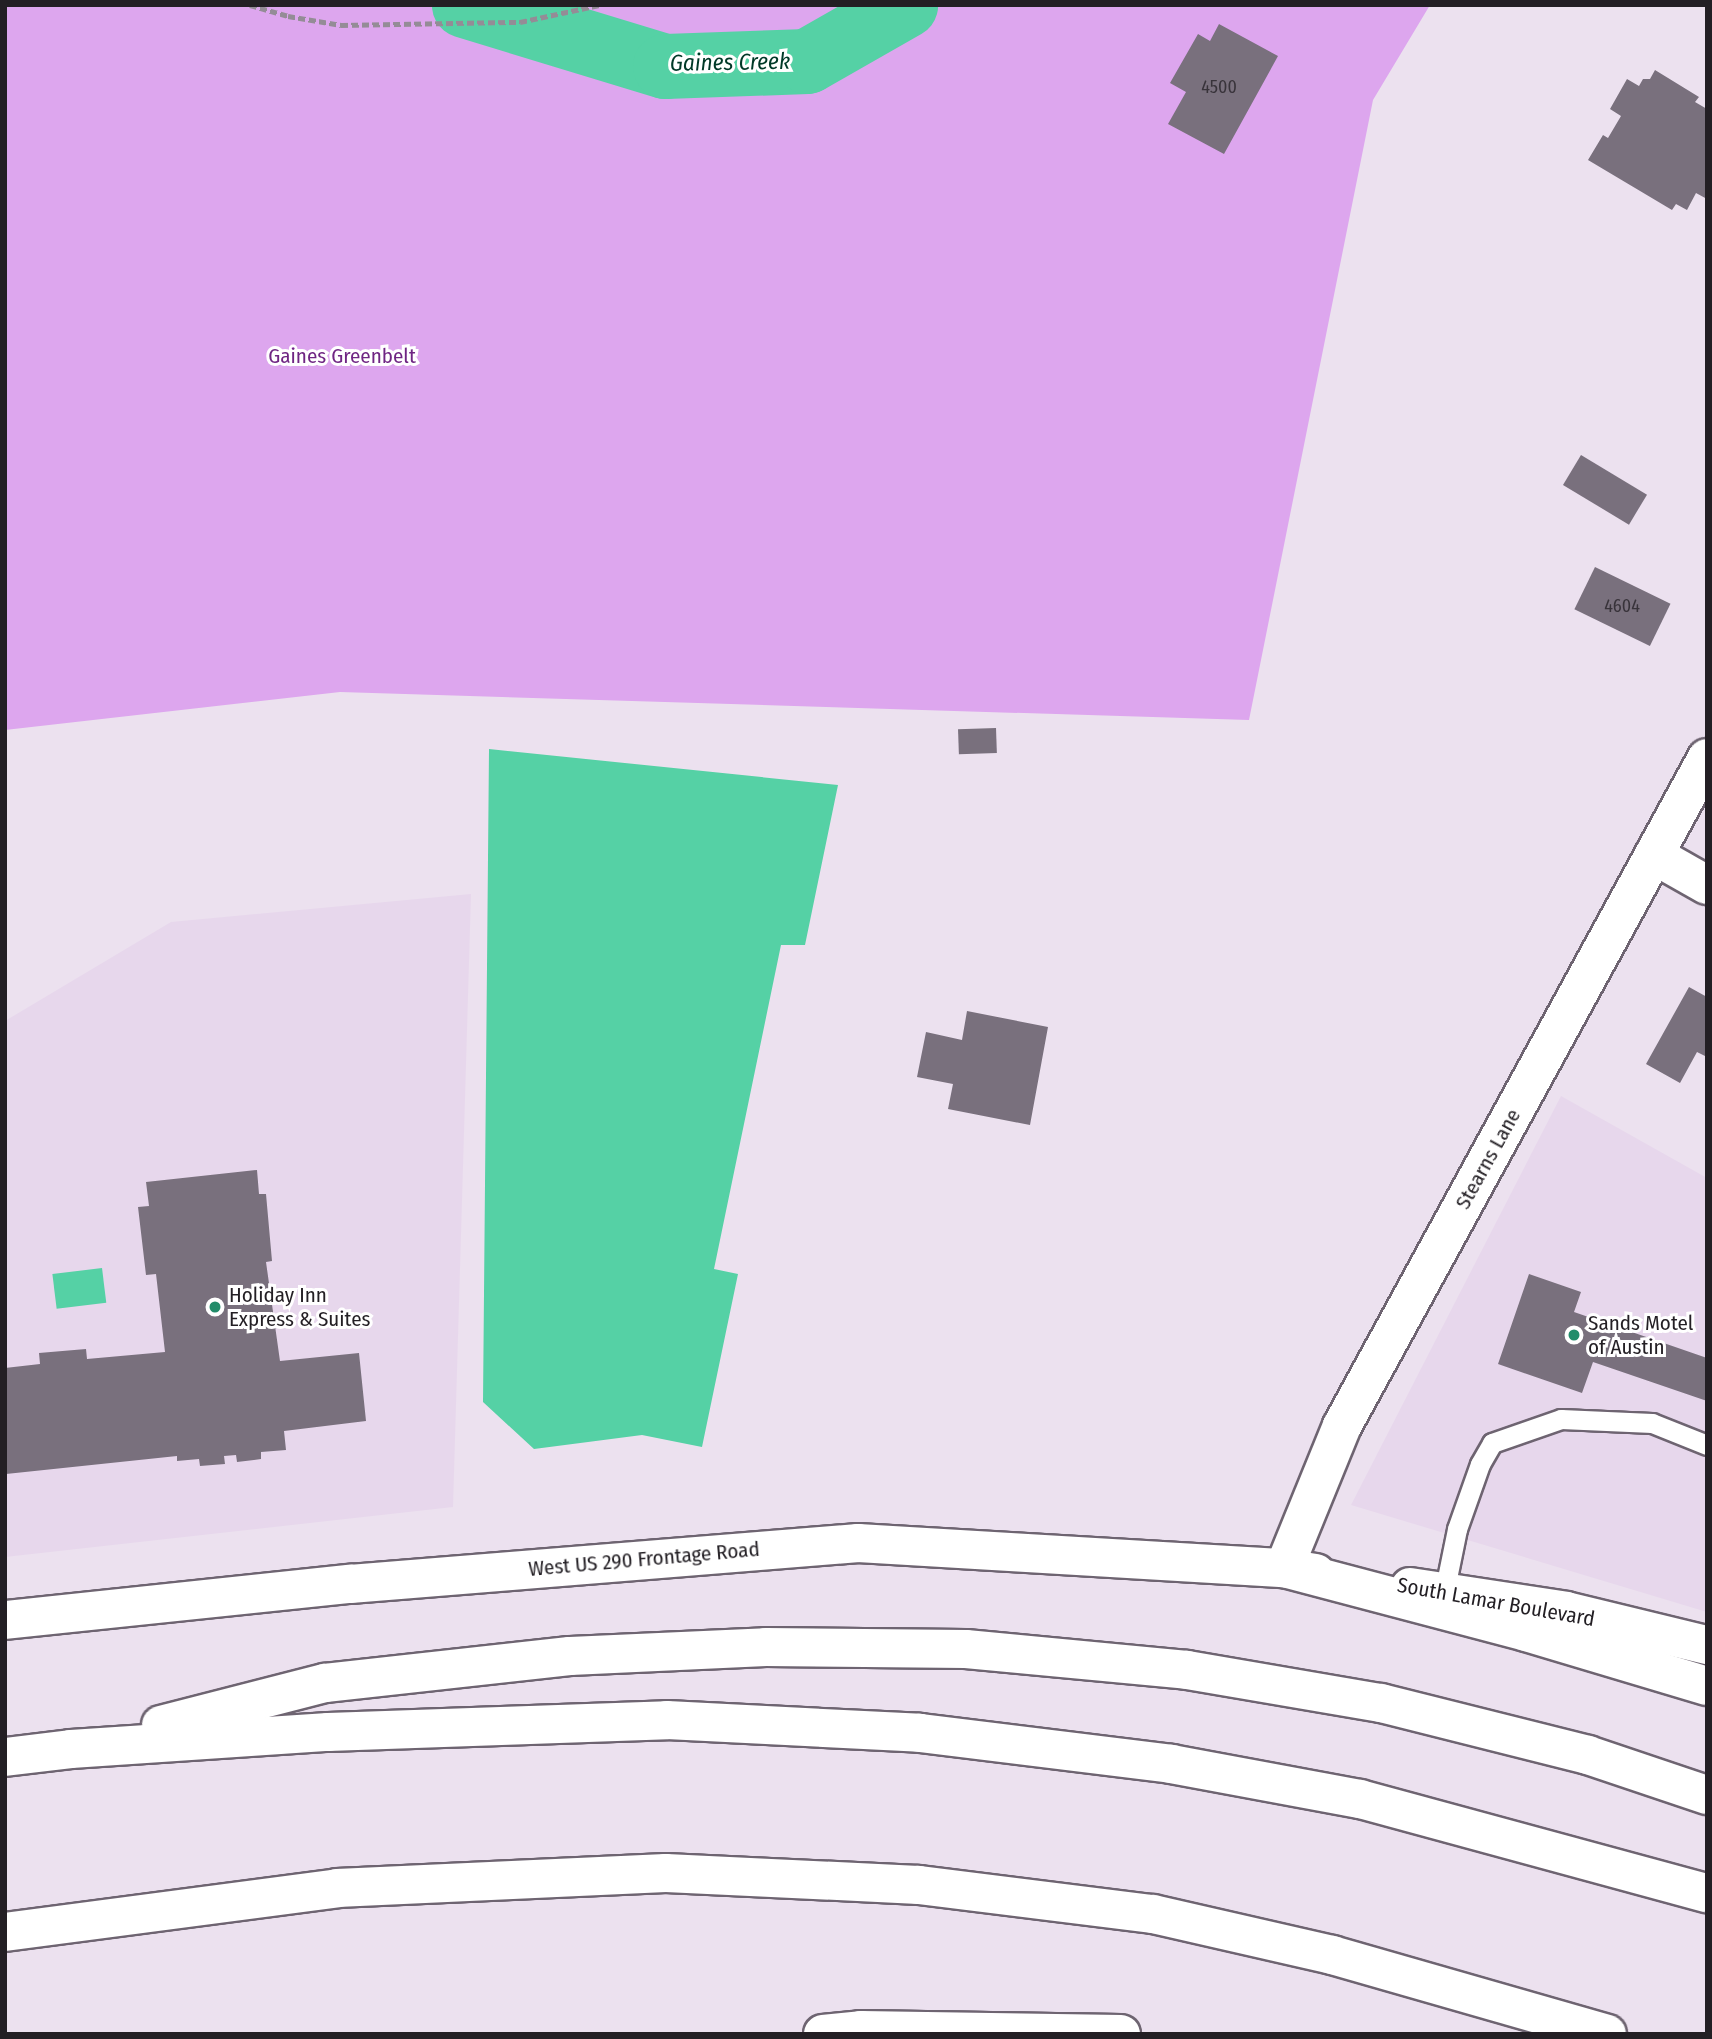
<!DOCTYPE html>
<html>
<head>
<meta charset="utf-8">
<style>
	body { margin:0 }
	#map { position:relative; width:1712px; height:2039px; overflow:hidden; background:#ece1ef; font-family:"Fira Sans Condensed",sans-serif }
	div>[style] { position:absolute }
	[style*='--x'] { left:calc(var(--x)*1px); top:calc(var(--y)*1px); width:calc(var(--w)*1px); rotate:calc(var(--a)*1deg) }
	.built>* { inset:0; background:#e7d7ec }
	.green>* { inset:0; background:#dda6ee }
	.water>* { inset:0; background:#55d1a5; transform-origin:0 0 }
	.river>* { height:65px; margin:-32.5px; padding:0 32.5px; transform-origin:32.5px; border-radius:32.5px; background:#55d1a5 }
	.building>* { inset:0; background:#79707d; transform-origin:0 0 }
	.path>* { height:4.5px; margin-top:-2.25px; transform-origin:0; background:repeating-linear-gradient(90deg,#948c96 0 7px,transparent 0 10.5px) }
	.roads { filter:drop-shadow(2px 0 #6e6471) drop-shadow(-2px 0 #6e6471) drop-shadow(0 2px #6e6471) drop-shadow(0 -2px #6e6471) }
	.lane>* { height:19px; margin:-9.5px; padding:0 9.5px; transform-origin:9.5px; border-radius:9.5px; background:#fff }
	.street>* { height:38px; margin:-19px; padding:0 19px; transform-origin:19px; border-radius:19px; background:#fff }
	.secondary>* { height:38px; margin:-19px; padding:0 19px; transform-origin:19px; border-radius:19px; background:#fff }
	.highway>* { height:38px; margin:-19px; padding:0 19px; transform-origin:19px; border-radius:19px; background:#fff }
	.dots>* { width:19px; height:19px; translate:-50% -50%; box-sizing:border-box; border:4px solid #fff; border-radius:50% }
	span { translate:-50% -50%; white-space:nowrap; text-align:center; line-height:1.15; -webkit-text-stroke:6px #fff; paint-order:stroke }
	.number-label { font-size:18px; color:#38333a }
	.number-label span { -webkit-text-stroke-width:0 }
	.park-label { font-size:21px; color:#6f2583 }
	.street-label { font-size:21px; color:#231f24 }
	.poi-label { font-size:21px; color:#231f24 }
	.left { translate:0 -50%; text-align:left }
	.water-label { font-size:23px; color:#003928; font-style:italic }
	.frame { position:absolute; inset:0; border:7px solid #231f24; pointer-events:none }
</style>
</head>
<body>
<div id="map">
	<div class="built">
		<div style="clip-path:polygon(471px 894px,453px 1507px,5px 1557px,5px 1021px,171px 922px)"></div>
		<div style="clip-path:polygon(1561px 1096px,1707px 1178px,1707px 1612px,1351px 1505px)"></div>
	</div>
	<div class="green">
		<div style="clip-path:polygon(5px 5px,1430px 5px,1373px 100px,1249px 720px,340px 692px,5px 730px)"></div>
	</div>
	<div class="water">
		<div style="clip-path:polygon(489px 749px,838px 785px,805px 945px,781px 945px,714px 1269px,738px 1274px,702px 1447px,642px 1435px,534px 1449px,483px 1402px)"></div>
		<div style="left:102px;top:1268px;width:35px;height:50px;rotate:83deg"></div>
	</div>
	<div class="river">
		<div style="--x:464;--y:5;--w:210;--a:16.9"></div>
		<div style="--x:665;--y:66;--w:142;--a:-2"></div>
		<div style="--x:807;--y:61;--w:113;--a:-29.7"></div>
	</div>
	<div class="building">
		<div style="clip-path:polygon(1219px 24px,1278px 56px,1224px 154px,1168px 124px,1186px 92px,1170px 83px,1198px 34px,1210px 41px)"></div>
		<div style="clip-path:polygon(1655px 70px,1699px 97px,1695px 102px,1707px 109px,1707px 199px,1696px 193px,1687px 210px,1676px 204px,1672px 210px,1588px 160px,1603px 135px,1608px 138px,1621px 116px,1610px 109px,1627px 79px,1639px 86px,1643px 79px,1650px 79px)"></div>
		<div style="left:1581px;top:455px;width:77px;height:35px;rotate:31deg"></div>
		<div style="left:1595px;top:567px;width:84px;height:47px;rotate:26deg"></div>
		<div style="left:996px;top:728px;width:25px;height:38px;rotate:88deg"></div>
		<div style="clip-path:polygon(1689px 987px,1707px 997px,1707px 1057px,1697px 1052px,1680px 1083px,1646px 1064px)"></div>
		<div style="clip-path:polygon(967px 1011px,1048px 1027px,1030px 1125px,948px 1109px,953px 1084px,917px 1077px,926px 1032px,962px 1040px)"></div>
		<div style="clip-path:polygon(257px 1170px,259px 1194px,266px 1194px,272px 1261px,266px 1262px,280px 1361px,359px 1353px,366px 1421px,284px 1431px,286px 1450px,261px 1452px,261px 1459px,237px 1462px,236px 1455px,224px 1456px,225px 1464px,200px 1466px,199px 1459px,177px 1461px,177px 1456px,6px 1474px,5px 1368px,40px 1364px,39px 1353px,86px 1349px,87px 1359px,165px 1352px,156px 1274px,146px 1275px,138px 1207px,149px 1206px,146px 1182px)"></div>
		<div style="clip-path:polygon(1529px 1274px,1581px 1292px,1574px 1312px,1707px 1358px,1707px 1401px,1593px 1362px,1582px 1393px,1498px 1364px)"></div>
	</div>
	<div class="path">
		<div style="--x:250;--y:5;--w:40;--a:16"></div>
		<div style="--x:288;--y:16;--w:54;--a:9.6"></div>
		<div style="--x:341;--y:25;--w:179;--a:-1"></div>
		<div style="--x:520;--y:22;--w:81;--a:-12.1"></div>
	</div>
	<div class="roads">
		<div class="lane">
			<div style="--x:1444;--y:1593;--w:65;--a:-78.5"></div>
			<div style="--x:1457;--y:1529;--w:69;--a:-70.5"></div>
			<div style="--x:1480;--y:1464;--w:24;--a:-60"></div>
			<div style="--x:1492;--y:1443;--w:73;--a:-19.2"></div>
			<div style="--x:1561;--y:1419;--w:91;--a:2.5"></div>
			<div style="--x:1652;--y:1423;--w:59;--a:21.8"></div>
		</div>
		<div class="street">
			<div style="--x:1654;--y:855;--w:61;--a:29.5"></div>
			<div style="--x:1284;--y:1568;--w:153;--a:-67.8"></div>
			<div style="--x:1342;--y:1426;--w:761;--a:-61.35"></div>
		</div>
		<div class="secondary">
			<div style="--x:1410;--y:1587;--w:158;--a:8.7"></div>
			<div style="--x:1566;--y:1611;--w:145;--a:13.6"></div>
			<div style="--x:5;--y:1620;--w:347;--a:-6"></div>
			<div style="--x:350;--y:1584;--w:510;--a:-4.61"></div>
			<div style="--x:858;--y:1543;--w:427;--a:3.4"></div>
			<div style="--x:1284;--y:1568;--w:32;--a:9"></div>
		</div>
		<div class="highway">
			<div style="--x:1284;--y:1568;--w:250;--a:14.8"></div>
			<div style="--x:1526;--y:1632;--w:189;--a:16.6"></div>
			<div style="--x:161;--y:1725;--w:169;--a:-14.4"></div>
			<div style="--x:325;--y:1683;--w:246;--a:-6.3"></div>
			<div style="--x:570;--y:1656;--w:196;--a:-2.6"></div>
			<div style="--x:766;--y:1647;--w:200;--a:0.6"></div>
			<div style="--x:966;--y:1649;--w:222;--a:5.4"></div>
			<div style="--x:1187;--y:1670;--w:197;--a:9.7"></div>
			<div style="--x:1381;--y:1703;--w:213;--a:14.1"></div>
			<div style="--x:1588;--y:1755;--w:126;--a:18.6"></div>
			<div style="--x:5;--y:1757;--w:66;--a:-6.9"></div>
			<div style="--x:71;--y:1749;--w:258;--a:-3.8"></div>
			<div style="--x:328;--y:1732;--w:339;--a:-2"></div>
			<div style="--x:667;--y:1720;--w:253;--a:2.9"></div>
			<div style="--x:920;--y:1733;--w:253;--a:7"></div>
			<div style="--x:1171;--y:1764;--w:192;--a:10.5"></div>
			<div style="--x:1360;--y:1799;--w:360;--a:15.2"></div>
			<div style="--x:5;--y:1932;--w:335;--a:-7.5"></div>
			<div style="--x:337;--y:1888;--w:329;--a:-2.6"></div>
			<div style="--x:666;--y:1873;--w:253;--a:2.7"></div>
			<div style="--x:919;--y:1885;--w:236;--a:7.1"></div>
			<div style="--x:1153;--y:1914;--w:184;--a:12.9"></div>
			<div style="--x:1332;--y:1955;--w:286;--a:16"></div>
			<div style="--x:823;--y:2034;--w:38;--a:-6"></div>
			<div style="--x:861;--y:2030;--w:260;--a:0.9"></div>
		</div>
	</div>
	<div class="dots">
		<div style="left:215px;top:1307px;background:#228c6a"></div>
		<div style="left:1574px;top:1335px;background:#228c6a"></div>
	</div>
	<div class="number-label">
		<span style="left:1219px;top:87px">4500</span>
		<span style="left:1622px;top:606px">4604</span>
	</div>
	<div class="park-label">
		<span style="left:342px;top:356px">Gaines Greenbelt</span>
	</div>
	<div class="street-label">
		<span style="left:1488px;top:1159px;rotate:-61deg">Stearns Lane</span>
		<span style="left:644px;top:1559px;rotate:-5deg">West US 290 Frontage Road</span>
		<span style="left:1496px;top:1602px;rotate:10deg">South Lamar Boulevard</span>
	</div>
	<div class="poi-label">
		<span class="left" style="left:229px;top:1307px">Holiday Inn<br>Express &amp; Suites</span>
		<span class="left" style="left:1588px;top:1335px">Sands Motel<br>of Austin</span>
	</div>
	<div class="water-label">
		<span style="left:730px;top:62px;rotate:-1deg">Gaines Creek</span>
	</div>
	<div class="frame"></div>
</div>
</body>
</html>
